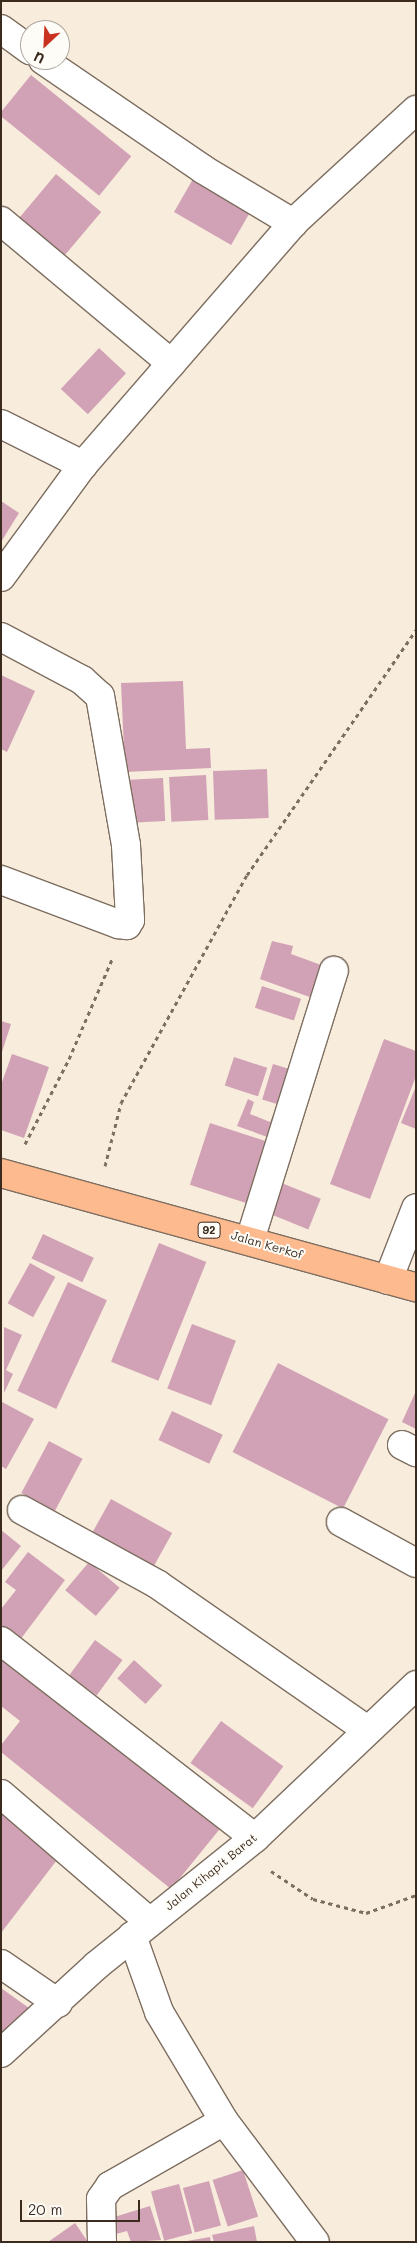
<!DOCTYPE html>
<html>
<head>
<meta charset="utf-8">
<style>
	body { margin:0 }
	#map { position:relative; width:417px; height:2243px; overflow:hidden; background:#f8ecdc; font-family:Mali,sans-serif }
	div>[style] { position:absolute }
	[style*='--x'] { left:calc(var(--x)*1px); top:calc(var(--y)*1px); width:calc(var(--w)*1px); rotate:calc(var(--a)*1deg) }
	.building>* { inset:0; background:#d1a2b5; transform-origin:0 0 }
	.path>* { height:3px; margin-top:-1.5px; transform-origin:0; background:repeating-linear-gradient(90deg,#7d6e60 0 4px,transparent 0 8px) }
	.roads { filter:drop-shadow(1px 0 #7d6e60) drop-shadow(-1px 0 #7d6e60) drop-shadow(0 1px #7d6e60) drop-shadow(0 -1px #7d6e60) }
	.minor>* { height:28px; margin:-14px; padding:0 14px; transform-origin:14px; border-radius:14px; background:#fff }
	.major>* { height:28px; margin:-14px; padding:0 14px; transform-origin:14px; border-radius:14px; background:#fcba8e }
	span { translate:-50% -50%; white-space:nowrap; text-align:center; line-height:1.15; -webkit-text-stroke:4px #fdfcf7; paint-order:stroke }
	.shield-label span { padding:1px 4px; background:#fdfcf7; border:1px solid; border-radius:4px; -webkit-text-stroke-width:0 }
	.shield-label { font-size:11px; color:#3b2a1e; font-weight:700 }
	.street-label { font-size:12px; color:#3b2a1e }
	.frame { position:absolute; inset:0; border:2px solid #3b2a1e; pointer-events:none }
	.north { position:absolute; left:20px; top:20px; width:50px; height:50px; box-sizing:border-box; background:#fdfcf7; border:1px solid #afa8a0; border-radius:50%; rotate:205deg; font-size:14px; font-weight:700; line-height:20px; text-align:center; color:#3b2a1e }
	.north::after { content:''; display:block; margin:auto; width:18px; height:22px; background:#c8321e; clip-path:polygon(50% 0,100% 100%,50% 72%,0 100%) }
	.scale { position:absolute; left:20px; top:2200px; width:120px; height:22px; box-sizing:border-box; border:2px solid #3b2a1e; border-top:0; padding-left:6px; font-size:15px; line-height:18px; white-space:nowrap; color:#3b2a1e; -webkit-text-stroke:4px #fdfcf7; paint-order:stroke }
</style>
</head>
<body>
<div id="map">
	<div class="building">
		<div style="left:31px;top:75px;width:129px;height:51px;rotate:39deg"></div>
		<div style="left:56px;top:174px;width:59px;height:57px;rotate:40deg"></div>
		<div style="left:193px;top:179px;width:66px;height:38px;rotate:30deg"></div>
		<div style="left:99px;top:348px;width:37px;height:56px;rotate:43deg"></div>
		<div style="clip-path:polygon(1px 501px,19px 513px,1px 542px)"></div>
		<div style="clip-path:polygon(1px 675px,35px 691px,7px 752px,1px 749px)"></div>
		<div style="clip-path:polygon(183px 681px,186px 749px,210px 748px,211px 768px,125px 772px,121px 683px)"></div>
		<div style="left:267px;top:769px;width:49px;height:54px;rotate:88deg"></div>
		<div style="left:206px;top:775px;width:45px;height:37px;rotate:87deg"></div>
		<div style="left:163px;top:778px;width:43px;height:34px;rotate:87deg"></div>
		<div style="clip-path:polygon(272px 941px,293px 946px,291px 954px,324px 966px,315px 999px,260px 979px)"></div>
		<div style="left:262px;top:986px;width:41px;height:23px;rotate:18deg"></div>
		<div style="clip-path:polygon(1px 1021px,11px 1024px,2px 1052px,1px 1052px)"></div>
		<div style="clip-path:polygon(384px 1039px,416px 1051px,416px 1076px,370px 1199px,330px 1184px)"></div>
		<div style="clip-path:polygon(12px 1054px,49px 1067px,24px 1138px,1px 1130px,1px 1085px)"></div>
		<div style="left:234px;top:1057px;width:35px;height:30px;rotate:18deg"></div>
		<div style="left:273px;top:1064px;width:24px;height:37px;rotate:17deg"></div>
		<div style="clip-path:polygon(416px 1086px,416px 1129px,401px 1123px)"></div>
		<div style="clip-path:polygon(248px 1099px,254px 1102px,250px 1114px,270px 1122px,276px 1108px,284px 1111px,273px 1139px,237px 1126px)"></div>
		<div style="left:210px;top:1123px;width:63px;height:65px;rotate:18deg"></div>
		<div style="left:279px;top:1182px;width:45px;height:33px;rotate:22deg"></div>
		<div style="left:43px;top:1234px;width:56px;height:27px;rotate:25deg"></div>
		<div style="left:159px;top:1243px;width:51px;height:128px;rotate:22deg"></div>
		<div style="left:30px;top:1263px;width:29px;height:46px;rotate:29deg"></div>
		<div style="left:68px;top:1282px;width:43px;height:120px;rotate:25deg"></div>
		<div style="left:192px;top:1324px;width:47px;height:69px;rotate:21deg"></div>
		<div style="clip-path:polygon(4px 1327px,22px 1335px,6px 1370px,13px 1374px,4px 1393px)"></div>
		<div style="left:278px;top:1363px;width:124px;height:100px;rotate:27deg"></div>
		<div style="clip-path:polygon(416px 1391px,416px 1429px,402px 1422px)"></div>
		<div style="clip-path:polygon(2px 1402px,34px 1419px,6px 1469px,1px 1466px)"></div>
		<div style="left:172px;top:1411px;width:56px;height:32px;rotate:25deg"></div>
		<div style="left:49px;top:1441px;width:38px;height:59px;rotate:28deg"></div>
		<div style="left:111px;top:1499px;width:70px;height:47px;rotate:29deg"></div>
		<div style="clip-path:polygon(1px 1530px,21px 1546px,1px 1571px)"></div>
		<div style="clip-path:polygon(28px 1552px,65px 1580px,17px 1644px,1px 1633px,1px 1609px,16px 1590px,5px 1582px)"></div>
		<div style="left:89px;top:1562px;width:40px;height:37px;rotate:40deg"></div>
		<div style="left:95px;top:1640px;width:34px;height:44px;rotate:36deg"></div>
		<div style="clip-path:polygon(1px 1645px,223px 1825px,171px 1889px,1px 1752px,1px 1745px,20px 1721px,1px 1706px)"></div>
		<div style="left:134px;top:1660px;width:38px;height:25px;rotate:42deg"></div>
		<div style="left:221px;top:1721px;width:77px;height:52px;rotate:36deg"></div>
		<div style="clip-path:polygon(1px 1810px,60px 1856px,1px 1933px)"></div>
		<div style="clip-path:polygon(1px 1988px,29px 2008px,3px 2034px,1px 2032px)"></div>
		<div style="left:243px;top:2170px;width:49px;height:32px;rotate:72deg"></div>
		<div style="left:209px;top:2181px;width:46px;height:27px;rotate:75deg"></div>
		<div style="left:179px;top:2184px;width:51px;height:29px;rotate:75deg"></div>
		<div style="clip-path:polygon(150px 2206px,161px 2240px,131px 2242px,127px 2231px,116px 2234px,111px 2218px)"></div>
		<div style="clip-path:polygon(75px 2223px,88px 2242px,48px 2242px)"></div>
		<div style="clip-path:polygon(254px 2226px,257px 2242px,214px 2242px,212px 2235px)"></div>
		<div style="clip-path:polygon(210px 2237px,211px 2242px,187px 2242px,187px 2241px)"></div>
	</div>
	<div class="path">
		<div style="--x:25;--y:1144;--w:96;--a:-62.6"></div>
		<div style="--x:69;--y:1059;--w:111;--a:-66.7"></div>
		<div style="--x:105;--y:1166;--w:65;--a:-75.7"></div>
		<div style="--x:121;--y:1103;--w:260;--a:-61.1"></div>
		<div style="--x:247;--y:875;--w:298;--a:-55.4"></div>
		<div style="--x:271;--y:1871;--w:50;--a:33.7"></div>
		<div style="--x:313;--y:1899;--w:55;--a:14.8"></div>
		<div style="--x:366;--y:1913;--w:53;--a:-19.8"></div>
	</div>
	<div class="roads">
		<div class="minor">
			<div style="--x:1;--y:29;--w:36;--a:36"></div>
			<div style="--x:43;--y:60;--w:195;--a:34.3"></div>
			<div style="--x:204;--y:170;--w:104;--a:30.8"></div>
			<div style="--x:1;--y:221;--w:222;--a:39.9"></div>
			<div style="--x:1;--y:424;--w:92;--a:26.6"></div>
			<div style="--x:1;--y:577;--w:139;--a:-53.8"></div>
			<div style="--x:83;--y:465;--w:320;--a:-49"></div>
			<div style="--x:293;--y:223;--w:167;--a:-42.6"></div>
			<div style="--x:1;--y:637;--w:92;--a:28"></div>
			<div style="--x:82;--y:680;--w:24;--a:42"></div>
			<div style="--x:100;--y:696;--w:151;--a:80.1"></div>
			<div style="--x:126;--y:845;--w:75;--a:86.9"></div>
			<div style="--x:130;--y:920;--w:6;--a:121"></div>
			<div style="--x:127;--y:925;--w:9;--a:-174"></div>
			<div style="--x:118;--y:924;--w:125;--a:-159.4"></div>
			<div style="--x:250;--y:1240;--w:282;--a:-72.7"></div>
			<div style="--x:388;--y:1280;--w:77;--a:-68.7"></div>
			<div style="--x:402;--y:1445;--w:16;--a:27"></div>
			<div style="--x:22;--y:1510;--w:154;--a:28.7"></div>
			<div style="--x:157;--y:1584;--w:256;--a:34.8"></div>
			<div style="--x:341;--y:1522;--w:85;--a:28.7"></div>
			<div style="--x:1;--y:1641;--w:321;--a:37.8"></div>
			<div style="--x:1;--y:1794;--w:196;--a:40.7"></div>
			<div style="--x:132;--y:1936;--w:81;--a:70.4"></div>
			<div style="--x:159;--y:2012;--w:127;--a:59.2"></div>
			<div style="--x:224;--y:2121;--w:151;--a:53.1"></div>
			<div style="--x:1;--y:1964;--w:69;--a:34.4"></div>
			<div style="--x:1;--y:2053;--w:130;--a:-42.5"></div>
			<div style="--x:97;--y:1965;--w:203;--a:-38.8"></div>
			<div style="--x:255;--y:1838;--w:222;--a:-43.5"></div>
			<div style="--x:102;--y:2242;--w:43;--a:-91.3"></div>
			<div style="--x:101;--y:2199;--w:16;--a:-55"></div>
			<div style="--x:110;--y:2186;--w:131;--a:-29.7"></div>
		</div>
		<div class="major">
			<div style="--x:1;--y:1173;--w:430;--a:15.4"></div>
		</div>
	</div>
	<div class="shield-label">
		<span style="left:209px;top:1230px">92</span>
	</div>
	<div class="street-label">
		<span style="left:267px;top:1245px;rotate:16deg">Jalan Kerkof</span>
		<span style="left:211px;top:1872px;rotate:-39deg">Jalan Kihapit Barat</span>
	</div>
	<div class="frame"></div>
	<div class="north">U</div>
	<div class="scale">20 m</div>
</div>
</body>
</html>
